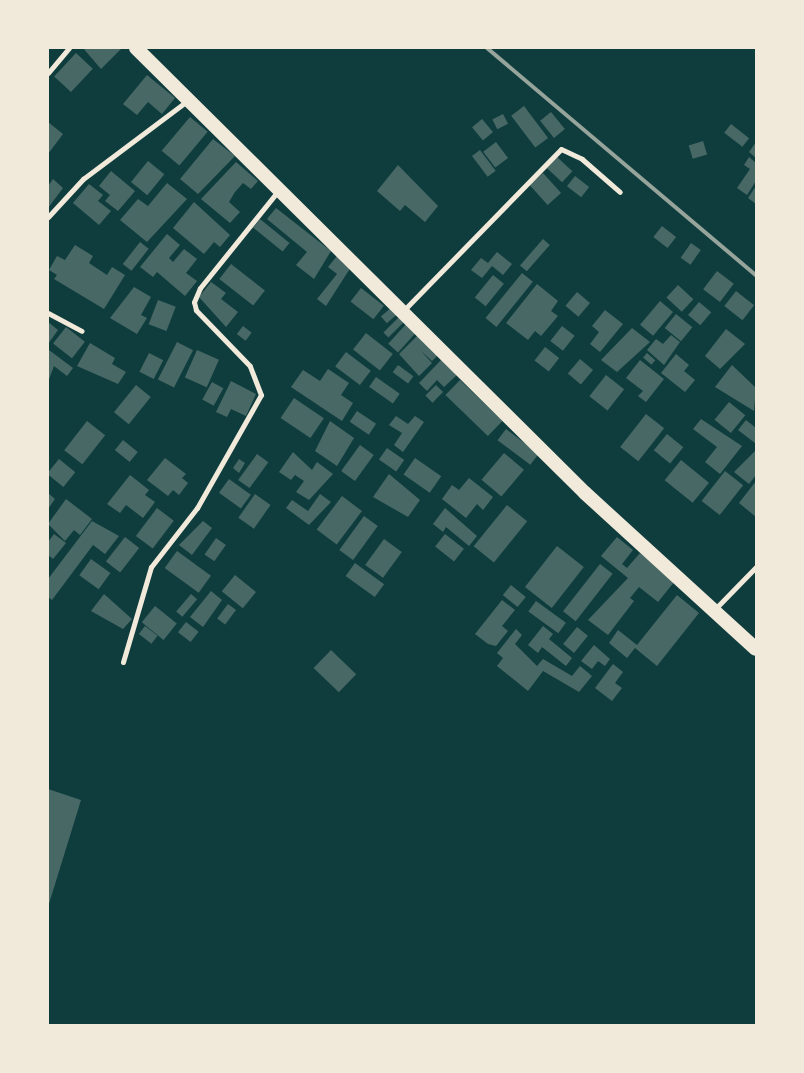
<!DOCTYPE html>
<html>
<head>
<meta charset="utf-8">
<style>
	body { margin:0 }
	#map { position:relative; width:804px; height:1073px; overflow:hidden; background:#0f3d3e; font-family:Manrope,sans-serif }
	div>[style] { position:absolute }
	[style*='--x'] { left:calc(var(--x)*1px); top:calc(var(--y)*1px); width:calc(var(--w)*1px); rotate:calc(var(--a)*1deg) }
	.building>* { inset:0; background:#486865; transform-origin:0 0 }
	.minor>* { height:5px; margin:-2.5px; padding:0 2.5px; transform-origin:2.5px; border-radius:2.5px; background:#f1e9da }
	.trunk>* { height:14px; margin:-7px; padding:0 7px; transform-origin:7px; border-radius:7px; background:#f1e9da }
	.rail>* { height:4px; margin:-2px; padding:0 2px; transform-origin:2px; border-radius:2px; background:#97a49c }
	span { translate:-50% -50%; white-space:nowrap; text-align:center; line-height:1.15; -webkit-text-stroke:4px #f1e9da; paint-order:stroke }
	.frame { position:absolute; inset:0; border:49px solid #f1e9da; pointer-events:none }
</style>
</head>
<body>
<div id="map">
	<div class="building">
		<div style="clip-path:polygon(83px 48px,122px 48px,101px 69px)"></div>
		<div style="left:76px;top:53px;width:23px;height:32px;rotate:43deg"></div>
		<div style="clip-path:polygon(147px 75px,175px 98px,162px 114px,148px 102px,137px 115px,123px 104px)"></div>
		<div style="left:524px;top:106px;width:40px;height:16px;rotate:53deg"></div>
		<div style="left:551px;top:112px;width:22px;height:14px;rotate:51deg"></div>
		<div style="left:503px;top:114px;width:11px;height:12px;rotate:63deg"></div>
		<div style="left:190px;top:117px;width:23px;height:44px;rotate:40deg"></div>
		<div style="left:482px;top:119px;width:17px;height:13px;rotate:50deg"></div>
		<div style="clip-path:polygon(48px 122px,63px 134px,48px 154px)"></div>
		<div style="left:731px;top:124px;width:23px;height:11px;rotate:38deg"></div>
		<div style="clip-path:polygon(213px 139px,235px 156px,198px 194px,180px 179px)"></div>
		<div style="left:703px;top:141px;width:14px;height:15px;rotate:73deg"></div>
		<div style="left:496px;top:142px;width:20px;height:16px;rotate:53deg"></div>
		<div style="clip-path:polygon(756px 142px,756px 158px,749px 152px)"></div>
		<div style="left:480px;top:150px;width:26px;height:10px;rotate:53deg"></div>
		<div style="left:557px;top:157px;width:21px;height:15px;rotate:43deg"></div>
		<div style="clip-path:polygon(749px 157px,756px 163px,756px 181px,747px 195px,737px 188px,750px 169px,744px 165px)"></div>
		<div style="left:148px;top:161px;width:21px;height:27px;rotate:39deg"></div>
		<div style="clip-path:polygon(236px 162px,258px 181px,251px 189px,243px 183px,235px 192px,229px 202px,240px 212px,230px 223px,201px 199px)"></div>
		<div style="clip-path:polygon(398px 165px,438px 206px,425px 222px,405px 205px,400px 211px,377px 191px)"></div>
		<div style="clip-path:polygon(111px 171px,135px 191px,118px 211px,105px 201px,110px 195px,99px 186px)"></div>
		<div style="left:543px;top:173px;width:27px;height:18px;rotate:48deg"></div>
		<div style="left:575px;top:176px;width:18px;height:13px;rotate:38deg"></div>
		<div style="clip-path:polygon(53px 179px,63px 188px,48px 208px,48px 186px)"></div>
		<div style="clip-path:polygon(167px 183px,187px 199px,147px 242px,120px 220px,138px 199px,148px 206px)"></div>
		<div style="clip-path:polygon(89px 184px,103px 195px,98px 201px,111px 211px,99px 225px,73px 203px)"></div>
		<div style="clip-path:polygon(756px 186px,756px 204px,748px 198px)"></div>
		<div style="clip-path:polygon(194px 202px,230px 235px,220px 247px,214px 242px,204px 254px,173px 228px)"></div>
		<div style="clip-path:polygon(276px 208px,331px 251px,314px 279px,296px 265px,307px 252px,267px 219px)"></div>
		<div style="left:260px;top:219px;width:38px;height:11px;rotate:39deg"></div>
		<div style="left:662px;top:226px;width:18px;height:14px;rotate:38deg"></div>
		<div style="clip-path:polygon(167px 234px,180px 245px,169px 258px,173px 262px,184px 249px,197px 259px,186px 273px,197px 281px,185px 296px,157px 272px,153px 277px,140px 267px)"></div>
		<div style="left:543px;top:239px;width:9px;height:35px;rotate:41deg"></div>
		<div style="left:140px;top:242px;width:11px;height:28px;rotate:38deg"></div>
		<div style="left:691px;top:243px;width:12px;height:18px;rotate:35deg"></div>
		<div style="clip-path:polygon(75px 245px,93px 256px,89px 263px,107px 275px,112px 267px,125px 275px,104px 309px,54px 279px,57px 275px,49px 270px,57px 256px,65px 260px)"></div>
		<div style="clip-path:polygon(497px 252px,512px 264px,503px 275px,492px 266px,482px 278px,471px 270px,481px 258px,488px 263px)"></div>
		<div style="clip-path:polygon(337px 256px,351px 267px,326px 306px,317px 299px,337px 274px,328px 267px)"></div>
		<div style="left:231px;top:264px;width:43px;height:19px;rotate:38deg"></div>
		<div style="left:717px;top:271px;width:21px;height:23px;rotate:37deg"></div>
		<div style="left:522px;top:273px;width:14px;height:58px;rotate:39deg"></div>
		<div style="left:493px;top:275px;width:14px;height:29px;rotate:39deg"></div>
		<div style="clip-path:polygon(211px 282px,226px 293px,221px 299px,238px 312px,226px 327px,199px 297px)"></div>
		<div style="clip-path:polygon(537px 284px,558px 301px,551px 311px,558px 316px,541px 336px,535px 331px,528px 340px,506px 323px)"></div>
		<div style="left:678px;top:285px;width:21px;height:17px;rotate:43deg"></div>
		<div style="clip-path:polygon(134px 287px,151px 297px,141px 315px,147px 318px,137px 334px,110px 318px)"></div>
		<div style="left:361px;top:288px;width:29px;height:17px;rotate:38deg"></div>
		<div style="left:736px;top:291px;width:23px;height:19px;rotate:38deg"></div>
		<div style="left:577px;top:292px;width:17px;height:18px;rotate:40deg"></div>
		<div style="left:158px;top:300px;width:19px;height:26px;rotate:21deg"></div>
		<div style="left:660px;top:301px;width:17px;height:31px;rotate:40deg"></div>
		<div style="left:699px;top:302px;width:16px;height:17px;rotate:40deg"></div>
		<div style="left:393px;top:306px;width:9px;height:16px;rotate:49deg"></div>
		<div style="clip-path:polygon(605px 310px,623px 324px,600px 352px,590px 344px,599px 332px,592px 326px)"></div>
		<div style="left:676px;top:314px;width:21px;height:18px;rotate:39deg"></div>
		<div style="left:399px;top:317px;width:7px;height:22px;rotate:45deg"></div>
		<div style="clip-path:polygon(48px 322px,58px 330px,48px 344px)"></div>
		<div style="left:407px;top:323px;width:13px;height:28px;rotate:42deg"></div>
		<div style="left:243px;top:326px;width:11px;height:10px;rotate:38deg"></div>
		<div style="left:562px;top:326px;width:16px;height:19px;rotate:38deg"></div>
		<div style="left:66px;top:327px;width:24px;height:21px;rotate:38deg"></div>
		<div style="clip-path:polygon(632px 328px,650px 342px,617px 372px,601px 360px)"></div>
		<div style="clip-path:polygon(726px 329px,745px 344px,720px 369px,705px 356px)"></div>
		<div style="left:366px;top:333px;width:34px;height:21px;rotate:38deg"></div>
		<div style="clip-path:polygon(420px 333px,440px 353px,432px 361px,420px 350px,432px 363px,419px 376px,399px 354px)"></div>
		<div style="clip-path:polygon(671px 335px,680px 342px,664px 365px,647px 350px,656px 339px,663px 344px)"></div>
		<div style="left:177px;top:342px;width:18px;height:42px;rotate:27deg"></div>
		<div style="clip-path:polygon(90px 343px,115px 358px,112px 364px,126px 372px,118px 384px,77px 366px)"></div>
		<div style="left:545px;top:347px;width:18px;height:17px;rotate:38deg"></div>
		<div style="clip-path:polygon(49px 350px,73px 368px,67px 376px,54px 366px,48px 382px)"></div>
		<div style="left:197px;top:350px;width:24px;height:30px;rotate:24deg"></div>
		<div style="left:346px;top:352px;width:31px;height:18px;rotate:37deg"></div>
		<div style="left:149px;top:353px;width:16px;height:21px;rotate:27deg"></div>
		<div style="left:647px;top:353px;width:11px;height:6px;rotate:41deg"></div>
		<div style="clip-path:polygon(676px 354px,689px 365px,684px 371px,695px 380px,685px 392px,661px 373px)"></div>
		<div style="clip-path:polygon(442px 359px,458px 374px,444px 387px,437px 380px,427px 391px,419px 383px)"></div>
		<div style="left:580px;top:359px;width:17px;height:19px;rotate:40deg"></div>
		<div style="clip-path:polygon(640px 360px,664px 379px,646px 402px,638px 396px,643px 391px,626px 378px)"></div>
		<div style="left:398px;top:365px;width:19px;height:9px;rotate:36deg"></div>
		<div style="clip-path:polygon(732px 365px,756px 388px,754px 411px,715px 387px)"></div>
		<div style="clip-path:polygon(328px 369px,349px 383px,341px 395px,353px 403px,342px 421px,291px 387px,303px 370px,320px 381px)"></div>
		<div style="left:606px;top:375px;width:23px;height:27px;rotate:38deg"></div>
		<div style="left:376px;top:377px;width:29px;height:12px;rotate:35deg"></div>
		<div style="left:460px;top:380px;width:59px;height:21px;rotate:44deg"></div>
		<div style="clip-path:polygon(231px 381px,256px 394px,246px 416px,231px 409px,227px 417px,216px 412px)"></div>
		<div style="left:212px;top:382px;width:13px;height:20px;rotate:29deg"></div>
		<div style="left:136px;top:385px;width:19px;height:35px;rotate:39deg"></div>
		<div style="left:436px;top:385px;width:10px;height:15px;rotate:45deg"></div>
		<div style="left:294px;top:398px;width:36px;height:24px;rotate:34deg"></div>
		<div style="left:729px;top:402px;width:21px;height:23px;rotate:39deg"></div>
		<div style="left:357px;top:411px;width:23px;height:13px;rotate:34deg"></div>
		<div style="left:646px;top:414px;width:23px;height:42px;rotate:38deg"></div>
		<div style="clip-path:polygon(396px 416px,408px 424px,415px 416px,424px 422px,403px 452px,394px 445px,402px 433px,389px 425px)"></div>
		<div style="clip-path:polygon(701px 419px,742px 446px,720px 474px,705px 462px,717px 447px,693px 429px)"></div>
		<div style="clip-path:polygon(746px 420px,756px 428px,755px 443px,738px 430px)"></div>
		<div style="left:87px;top:421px;width:23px;height:37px;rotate:38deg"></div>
		<div style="clip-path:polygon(330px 421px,354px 438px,337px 466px,315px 451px)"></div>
		<div style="left:506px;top:429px;width:41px;height:14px;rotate:37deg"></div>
		<div style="left:667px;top:434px;width:21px;height:21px;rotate:39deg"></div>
		<div style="left:123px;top:440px;width:19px;height:13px;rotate:39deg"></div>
		<div style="left:360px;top:445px;width:17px;height:32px;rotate:36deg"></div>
		<div style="left:387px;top:448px;width:21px;height:14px;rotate:35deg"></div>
		<div style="clip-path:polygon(756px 450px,756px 475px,749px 484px,734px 472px)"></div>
		<div style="clip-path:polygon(293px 452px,312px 470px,317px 462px,333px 474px,309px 500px,296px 492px,304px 481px,295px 475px,291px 480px,279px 472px)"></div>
		<div style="left:504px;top:453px;width:26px;height:35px;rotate:40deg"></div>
		<div style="left:257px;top:454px;width:14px;height:32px;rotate:36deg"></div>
		<div style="clip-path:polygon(165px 458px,186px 474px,182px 478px,188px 483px,179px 495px,173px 490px,168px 496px,147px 480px)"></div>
		<div style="left:415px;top:458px;width:32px;height:20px;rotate:35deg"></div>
		<div style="left:59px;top:459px;width:21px;height:19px;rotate:39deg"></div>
		<div style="clip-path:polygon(239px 459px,245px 463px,239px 473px,233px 468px)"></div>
		<div style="left:681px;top:460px;width:36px;height:26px;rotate:39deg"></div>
		<div style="left:725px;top:471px;width:23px;height:38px;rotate:38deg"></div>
		<div style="clip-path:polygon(389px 474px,420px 500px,408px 517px,373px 497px)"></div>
		<div style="clip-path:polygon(130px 475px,149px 490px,145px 495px,155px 502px,143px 518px,126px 505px,120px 513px,107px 504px)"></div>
		<div style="clip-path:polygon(469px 478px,493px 497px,483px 510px,477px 504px,466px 518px,442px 499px,452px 485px,459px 490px)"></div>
		<div style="left:229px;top:479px;width:27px;height:17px;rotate:36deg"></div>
		<div style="clip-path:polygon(756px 481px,756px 517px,739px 503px)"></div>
		<div style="clip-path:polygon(48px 493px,55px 499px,48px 509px)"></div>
		<div style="left:255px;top:494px;width:19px;height:29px;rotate:35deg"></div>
		<div style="clip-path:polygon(320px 494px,331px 502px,309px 525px,286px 508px,292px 500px,308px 511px)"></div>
		<div style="left:342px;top:496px;width:25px;height:42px;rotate:37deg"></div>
		<div style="clip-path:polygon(66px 499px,92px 519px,80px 535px,74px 530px,65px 541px,48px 524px)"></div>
		<div style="left:507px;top:505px;width:26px;height:53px;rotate:39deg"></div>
		<div style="left:157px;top:508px;width:21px;height:35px;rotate:37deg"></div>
		<div style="clip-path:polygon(445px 508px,477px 536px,469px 546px,446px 527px,443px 532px,433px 524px)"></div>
		<div style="left:364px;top:516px;width:17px;height:42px;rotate:36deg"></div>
		<div style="clip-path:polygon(92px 521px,119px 536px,105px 554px,93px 545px,52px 600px,48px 597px,48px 579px)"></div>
		<div style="clip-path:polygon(203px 521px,212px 528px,192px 555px,179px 545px)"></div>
		<div style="clip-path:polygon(54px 534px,66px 543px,53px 559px,48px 555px,48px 542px)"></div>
		<div style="left:445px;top:534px;width:24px;height:16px;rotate:38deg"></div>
		<div style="left:125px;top:537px;width:18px;height:31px;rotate:38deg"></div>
		<div style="clip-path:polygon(617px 537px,633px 550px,622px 564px,627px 568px,640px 553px,675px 581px,658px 602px,639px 587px,630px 598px,634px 601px,608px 635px,588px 620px,628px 578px,601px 556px)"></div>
		<div style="left:216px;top:538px;width:12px;height:20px;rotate:35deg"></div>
		<div style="left:384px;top:539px;width:22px;height:32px;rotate:36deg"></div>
		<div style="left:557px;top:546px;width:34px;height:52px;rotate:38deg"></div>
		<div style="left:177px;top:551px;width:42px;height:21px;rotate:36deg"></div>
		<div style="left:91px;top:559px;width:24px;height:20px;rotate:36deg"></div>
		<div style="left:355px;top:563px;width:36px;height:16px;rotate:36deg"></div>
		<div style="left:600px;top:564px;width:16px;height:60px;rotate:38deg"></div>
		<div style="left:235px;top:575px;width:27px;height:21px;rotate:39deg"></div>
		<div style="left:511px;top:585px;width:19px;height:13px;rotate:39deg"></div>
		<div style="clip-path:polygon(211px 591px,222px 600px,203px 627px,190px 617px)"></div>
		<div style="clip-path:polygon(104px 594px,132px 619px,123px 629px,91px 611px)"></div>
		<div style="left:191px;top:594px;width:8px;height:23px;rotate:40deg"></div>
		<div style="clip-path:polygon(677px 595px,699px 613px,657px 666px,635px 648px,627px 658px,609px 643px,618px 630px,637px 645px)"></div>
		<div style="clip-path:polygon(502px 600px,515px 610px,502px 626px,508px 631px,496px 646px,488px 644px,475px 634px)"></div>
		<div style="left:536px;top:601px;width:37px;height:13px;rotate:36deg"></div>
		<div style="left:228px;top:604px;width:10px;height:18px;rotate:37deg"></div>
		<div style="left:155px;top:606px;width:28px;height:21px;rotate:39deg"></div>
		<div style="left:186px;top:622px;width:16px;height:13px;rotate:38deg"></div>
		<div style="left:145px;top:626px;width:16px;height:10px;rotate:38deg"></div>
		<div style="clip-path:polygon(543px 626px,553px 634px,549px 639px,572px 658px,566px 666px,542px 647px,538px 653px,528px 645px)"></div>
		<div style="left:577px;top:627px;width:14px;height:22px;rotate:39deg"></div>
		<div style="clip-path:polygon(516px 629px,522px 635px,515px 644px,537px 666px,543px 659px,572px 676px,580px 666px,592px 676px,579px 692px,543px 671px,528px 691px,497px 666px,503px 658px,497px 653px)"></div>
		<div style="clip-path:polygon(594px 645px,610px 659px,605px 666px,598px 661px,592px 669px,581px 661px)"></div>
		<div style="left:331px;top:650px;width:35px;height:25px;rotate:44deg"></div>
		<div style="clip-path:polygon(613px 664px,623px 672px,615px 683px,622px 688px,612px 701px,595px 688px)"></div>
		<div style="clip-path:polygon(48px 789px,81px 800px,48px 907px)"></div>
	</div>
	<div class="minor">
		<div style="--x:48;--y:73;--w:33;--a:-50"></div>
		<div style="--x:48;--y:217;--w:52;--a:-47.4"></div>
		<div style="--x:83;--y:179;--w:130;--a:-36.9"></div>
		<div style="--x:403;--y:311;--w:226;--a:-45.7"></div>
		<div style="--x:561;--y:149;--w:23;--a:25"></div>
		<div style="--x:582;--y:159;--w:50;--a:41"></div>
		<div style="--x:48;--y:313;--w:38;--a:28"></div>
		<div style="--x:714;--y:610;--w:60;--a:-45.7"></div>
		<div style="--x:123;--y:662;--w:99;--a:-73.6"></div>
		<div style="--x:151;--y:567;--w:75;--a:-52.1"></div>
		<div style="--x:197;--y:508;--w:130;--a:-60.5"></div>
		<div style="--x:261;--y:395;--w:31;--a:-111"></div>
		<div style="--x:250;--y:366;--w:78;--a:-134"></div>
		<div style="--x:196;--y:310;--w:8;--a:-104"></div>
		<div style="--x:194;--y:302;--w:15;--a:-67"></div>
		<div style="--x:200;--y:288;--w:124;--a:-51.2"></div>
	</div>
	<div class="trunk">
		<div style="--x:136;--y:48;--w:632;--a:44.74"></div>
		<div style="--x:585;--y:493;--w:231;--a:42.4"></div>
	</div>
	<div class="rail">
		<div style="--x:487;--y:48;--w:352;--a:40.2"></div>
	</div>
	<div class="frame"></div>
</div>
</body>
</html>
